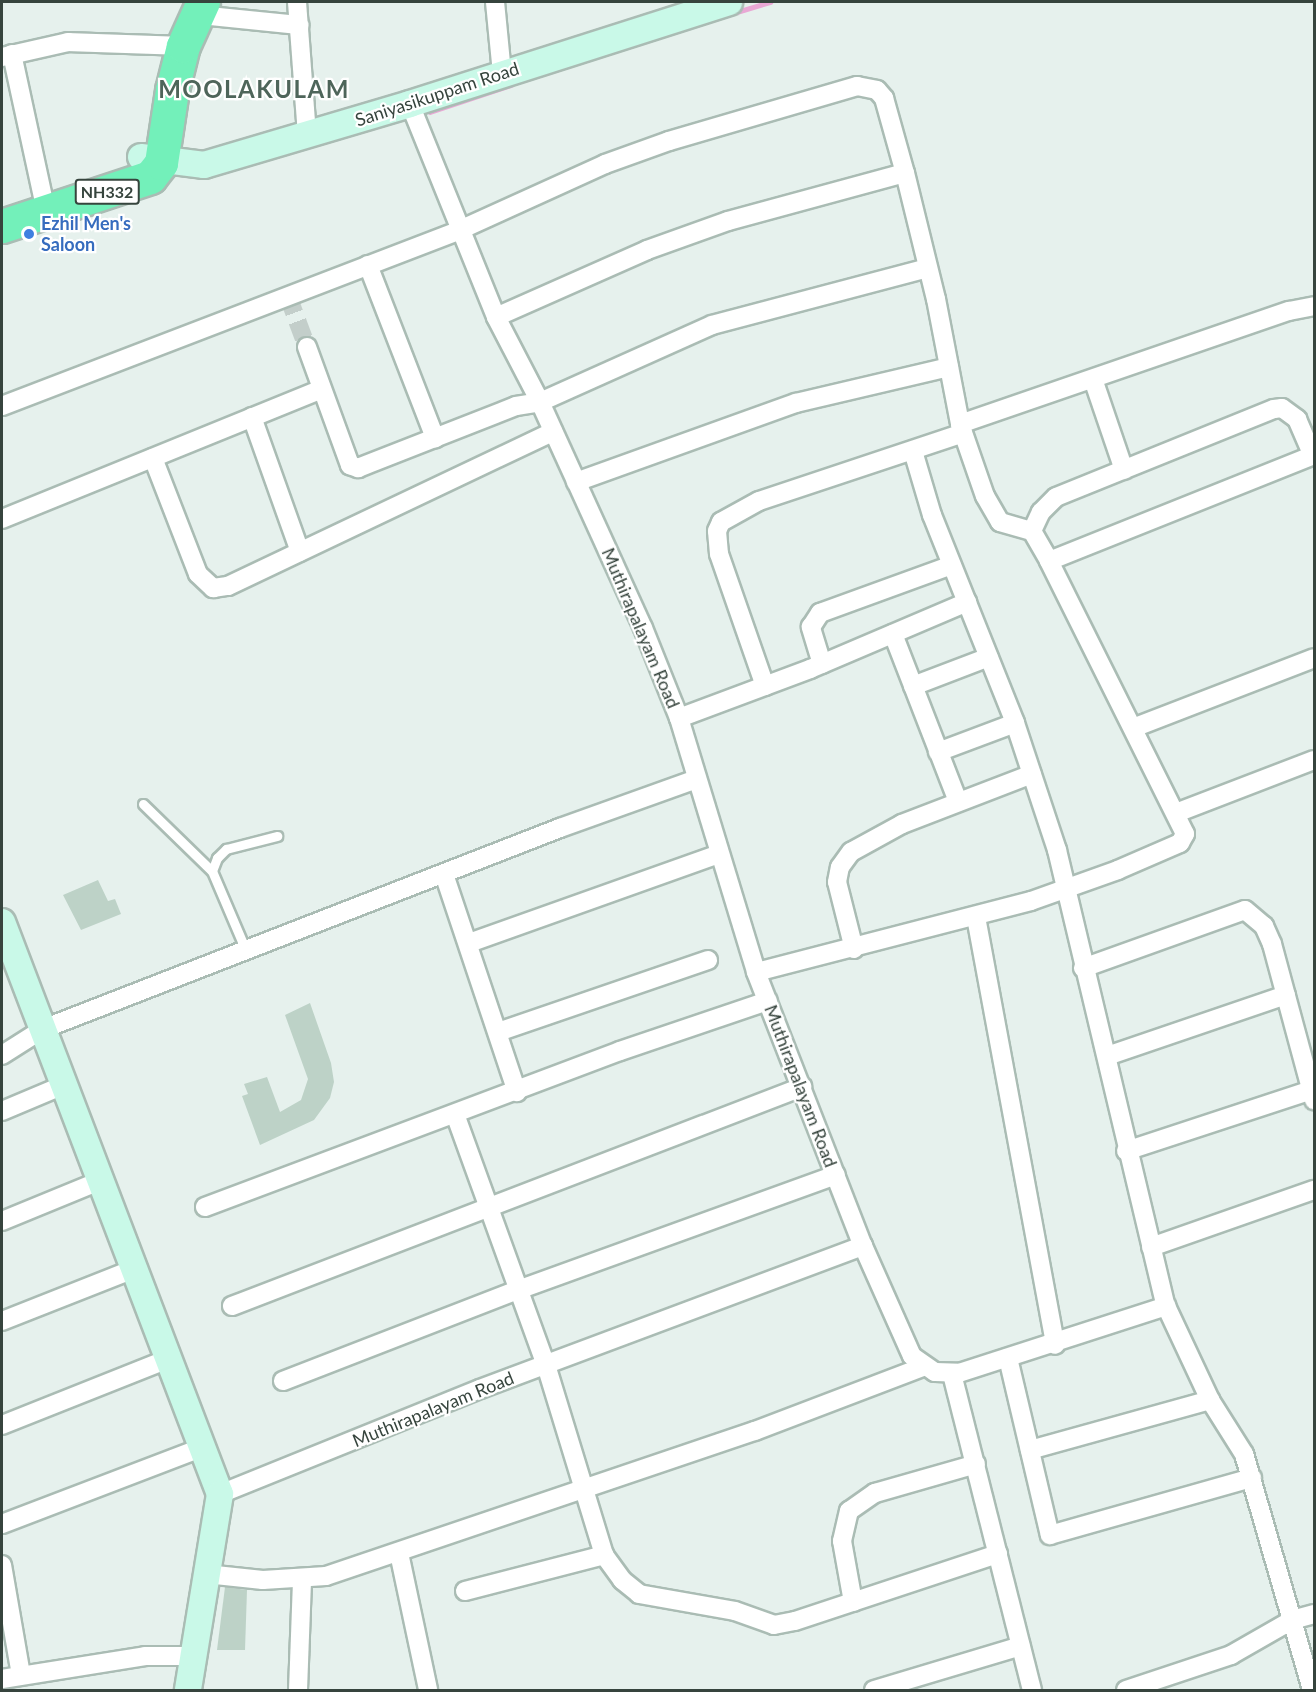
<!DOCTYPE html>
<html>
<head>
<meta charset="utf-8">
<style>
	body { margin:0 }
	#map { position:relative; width:1316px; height:1692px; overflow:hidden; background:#e6f1ed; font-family:Lato,sans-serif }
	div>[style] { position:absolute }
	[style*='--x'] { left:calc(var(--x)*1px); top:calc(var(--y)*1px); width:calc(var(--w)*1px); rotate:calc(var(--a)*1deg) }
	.stream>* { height:4.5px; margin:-2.25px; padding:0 2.25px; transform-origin:2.25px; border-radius:2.25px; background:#e9a8d5 }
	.building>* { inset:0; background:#bdd2c7 }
	.street-tunnel>* { height:18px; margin-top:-9px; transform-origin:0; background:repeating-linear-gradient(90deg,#c3ceca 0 18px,transparent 0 27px) }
	.roads { filter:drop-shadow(2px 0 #aabcb4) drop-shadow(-2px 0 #aabcb4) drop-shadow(0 2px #aabcb4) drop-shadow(0 -2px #aabcb4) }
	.lane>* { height:9px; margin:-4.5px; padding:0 4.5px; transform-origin:4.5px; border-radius:4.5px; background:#fff }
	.street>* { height:18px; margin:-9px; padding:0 9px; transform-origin:9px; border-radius:9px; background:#fff }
	.secondary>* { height:26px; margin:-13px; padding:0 13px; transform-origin:13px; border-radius:13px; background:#c9f9e8 }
	.highway>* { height:33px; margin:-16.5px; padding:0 16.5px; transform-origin:16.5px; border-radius:16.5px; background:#73f0ba }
	.dots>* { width:16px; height:16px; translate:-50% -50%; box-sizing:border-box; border:3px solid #fff; border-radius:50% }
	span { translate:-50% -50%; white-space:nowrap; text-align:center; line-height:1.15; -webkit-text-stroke:4.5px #fff; paint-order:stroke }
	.shield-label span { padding:2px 4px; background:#fff; border:2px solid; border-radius:4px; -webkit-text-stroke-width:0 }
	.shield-label { font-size:16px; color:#36443d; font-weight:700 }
	.street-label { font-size:18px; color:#36443d }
	.shop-label { font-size:18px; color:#366cbe; font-weight:700 }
	.left { translate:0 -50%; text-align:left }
	.district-label { font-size:24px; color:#4e655a; font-weight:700; letter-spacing:1.5px }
	.frame { position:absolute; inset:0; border:3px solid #36443d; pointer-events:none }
</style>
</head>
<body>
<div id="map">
	<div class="stream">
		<div style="--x:730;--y:14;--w:42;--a:-16.7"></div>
		<div style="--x:430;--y:112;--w:85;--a:-18.4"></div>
	</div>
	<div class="building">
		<div style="clip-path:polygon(98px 880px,108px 901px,115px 899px,121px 914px,81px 930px,63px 895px)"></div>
		<div style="clip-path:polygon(310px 1003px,331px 1063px,334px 1082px,330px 1098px,314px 1120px,260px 1145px,242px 1096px,248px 1094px,244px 1084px,267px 1077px,280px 1112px,301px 1100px,308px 1079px,285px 1015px)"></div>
		<div style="clip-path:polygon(225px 1587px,247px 1590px,245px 1650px,217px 1650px)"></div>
	</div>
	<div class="street-tunnel">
		<div style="--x:288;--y:296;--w:54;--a:69.6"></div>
	</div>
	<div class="roads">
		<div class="lane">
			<div style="--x:143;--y:804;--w:96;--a:44.2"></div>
			<div style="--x:212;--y:871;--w:89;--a:66.9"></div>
			<div style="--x:212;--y:871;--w:14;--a:-69"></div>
			<div style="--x:217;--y:858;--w:13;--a:-45"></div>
			<div style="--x:226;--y:849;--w:53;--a:-14.3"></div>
		</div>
		<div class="street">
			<div style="--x:297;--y:2;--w:133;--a:85.7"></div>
			<div style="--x:495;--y:2;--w:71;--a:84.4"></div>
			<div style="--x:200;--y:15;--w:100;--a:5.8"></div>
			<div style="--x:12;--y:54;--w:146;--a:77.8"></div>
			<div style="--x:2;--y:57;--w:68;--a:-12.8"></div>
			<div style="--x:68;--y:42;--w:115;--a:2"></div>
			<div style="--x:410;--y:104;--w:230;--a:68"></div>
			<div style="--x:496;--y:317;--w:96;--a:62.6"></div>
			<div style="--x:540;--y:402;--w:248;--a:65.5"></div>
			<div style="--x:643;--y:628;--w:97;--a:68.2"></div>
			<div style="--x:679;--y:718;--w:265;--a:73.1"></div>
			<div style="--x:756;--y:972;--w:294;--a:68.7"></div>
			<div style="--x:863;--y:1246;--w:120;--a:66"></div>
			<div style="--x:912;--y:1356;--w:28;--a:35"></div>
			<div style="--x:935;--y:1372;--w:24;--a:2"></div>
			<div style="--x:959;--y:1373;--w:218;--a:-17.9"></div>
			<div style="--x:368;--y:265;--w:186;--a:68.8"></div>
			<div style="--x:496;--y:317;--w:165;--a:-23.9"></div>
			<div style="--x:647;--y:250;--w:86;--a:-19.7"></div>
			<div style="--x:728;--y:221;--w:183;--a:-15.2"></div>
			<div style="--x:307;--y:347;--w:126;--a:70"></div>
			<div style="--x:350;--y:465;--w:9;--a:21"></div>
			<div style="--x:358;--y:468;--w:170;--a:-21.4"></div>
			<div style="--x:516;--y:406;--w:24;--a:-9"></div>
			<div style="--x:540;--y:402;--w:188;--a:-24.1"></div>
			<div style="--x:712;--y:325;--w:222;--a:-14.8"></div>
			<div style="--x:1093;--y:379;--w:96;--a:71.2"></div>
			<div style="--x:2;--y:406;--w:493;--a:-21"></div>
			<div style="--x:462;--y:229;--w:157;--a:-24.4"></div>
			<div style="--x:605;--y:164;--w:68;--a:-19.8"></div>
			<div style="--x:669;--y:141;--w:196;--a:-16.3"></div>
			<div style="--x:857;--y:86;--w:20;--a:11"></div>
			<div style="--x:877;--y:90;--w:11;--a:49"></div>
			<div style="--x:884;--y:98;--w:78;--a:74.4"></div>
			<div style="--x:905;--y:173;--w:130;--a:76.2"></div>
			<div style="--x:936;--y:299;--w:127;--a:79.1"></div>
			<div style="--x:960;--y:424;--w:76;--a:70.9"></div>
			<div style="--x:985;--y:496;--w:30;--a:60"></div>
			<div style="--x:1000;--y:522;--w:33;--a:16"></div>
			<div style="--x:1032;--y:531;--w:34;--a:60"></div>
			<div style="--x:1049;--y:561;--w:305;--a:63.5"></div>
			<div style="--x:1185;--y:834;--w:10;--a:119"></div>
			<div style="--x:1180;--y:843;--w:68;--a:156.5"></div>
			<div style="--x:1118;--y:870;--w:92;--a:160.4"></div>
			<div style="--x:1031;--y:901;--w:284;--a:165.5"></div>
			<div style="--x:252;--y:417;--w:143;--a:70.4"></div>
			<div style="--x:960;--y:424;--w:348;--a:-19"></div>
			<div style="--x:1289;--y:311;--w:25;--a:-11"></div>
			<div style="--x:913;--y:451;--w:67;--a:73.5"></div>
			<div style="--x:932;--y:515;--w:224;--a:68.2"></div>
			<div style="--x:1015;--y:723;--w:134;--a:71.7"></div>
			<div style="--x:1057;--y:850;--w:469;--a:76.6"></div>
			<div style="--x:1166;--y:1306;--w:104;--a:64.9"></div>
			<div style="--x:1210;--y:1400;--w:64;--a:57.8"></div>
			<div style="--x:1244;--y:1454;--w:246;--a:73.9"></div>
			<div style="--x:153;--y:458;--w:124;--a:68.8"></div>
			<div style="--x:198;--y:574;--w:21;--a:43"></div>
			<div style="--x:213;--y:588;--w:15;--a:-8"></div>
			<div style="--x:228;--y:586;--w:360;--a:-25.4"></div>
			<div style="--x:576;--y:482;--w:234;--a:-19.8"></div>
			<div style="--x:796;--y:403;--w:157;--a:-13.2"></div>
			<div style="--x:2;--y:519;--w:345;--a:-22.1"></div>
			<div style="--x:1032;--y:531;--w:21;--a:-65"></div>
			<div style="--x:1041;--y:512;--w:21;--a:-45"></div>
			<div style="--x:1056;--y:497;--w:235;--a:-22"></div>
			<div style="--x:1274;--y:409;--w:8;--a:-7"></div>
			<div style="--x:1282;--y:408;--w:19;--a:36"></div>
			<div style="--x:1297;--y:419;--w:40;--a:66.6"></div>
			<div style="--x:1049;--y:561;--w:285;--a:-21.8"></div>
			<div style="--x:893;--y:634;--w:180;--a:68.8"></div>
			<div style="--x:822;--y:664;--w:39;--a:-107"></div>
			<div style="--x:811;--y:627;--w:17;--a:-57"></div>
			<div style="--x:820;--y:613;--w:140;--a:-20"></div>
			<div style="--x:765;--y:686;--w:140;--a:-109.2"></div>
			<div style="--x:719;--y:554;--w:23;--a:-95"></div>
			<div style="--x:717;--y:531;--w:10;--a:-66"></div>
			<div style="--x:721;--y:522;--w:43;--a:-28.9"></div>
			<div style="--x:759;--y:501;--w:215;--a:-18.4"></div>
			<div style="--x:913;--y:686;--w:81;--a:-20.9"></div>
			<div style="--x:679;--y:718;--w:140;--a:-20.5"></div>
			<div style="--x:810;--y:669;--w:171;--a:-23.1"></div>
			<div style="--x:1133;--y:728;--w:194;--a:-21.1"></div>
			<div style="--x:938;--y:752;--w:82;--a:-20.6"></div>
			<div style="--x:1176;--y:813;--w:148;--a:-21"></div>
			<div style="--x:444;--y:874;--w:230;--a:71.5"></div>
			<div style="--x:976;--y:917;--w:435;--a:79.5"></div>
			<div style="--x:469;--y:943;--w:265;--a:-19.6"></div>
			<div style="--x:854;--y:949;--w:69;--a:-104.2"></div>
			<div style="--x:837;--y:882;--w:15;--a:-79"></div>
			<div style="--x:840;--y:867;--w:19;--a:-54"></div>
			<div style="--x:851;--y:852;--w:58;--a:-28.8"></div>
			<div style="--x:902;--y:824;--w:139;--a:-21"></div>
			<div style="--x:1083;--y:968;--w:172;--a:-19.7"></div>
			<div style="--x:1245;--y:910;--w:25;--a:40"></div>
			<div style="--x:1264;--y:926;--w:20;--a:66"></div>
			<div style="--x:1272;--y:944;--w:162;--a:74.9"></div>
			<div style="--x:498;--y:1032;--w:222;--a:-18.9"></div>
			<div style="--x:2;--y:1055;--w:49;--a:-32.4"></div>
			<div style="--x:43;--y:1029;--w:555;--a:-21.25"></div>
			<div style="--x:560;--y:828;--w:145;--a:-19.7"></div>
			<div style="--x:1107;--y:1056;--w:189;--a:-18.8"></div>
			<div style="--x:2;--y:1111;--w:67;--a:-22.8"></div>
			<div style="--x:455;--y:1114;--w:267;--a:70.1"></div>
			<div style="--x:546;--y:1365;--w:199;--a:73"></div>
			<div style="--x:604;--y:1555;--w:31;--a:54"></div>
			<div style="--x:622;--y:1580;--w:22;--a:39"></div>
			<div style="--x:639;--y:1594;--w:97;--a:10"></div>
			<div style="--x:735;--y:1611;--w:41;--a:19.7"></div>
			<div style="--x:774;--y:1625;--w:21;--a:-11"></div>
			<div style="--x:795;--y:1621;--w:214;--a:-18.3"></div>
			<div style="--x:1126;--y:1151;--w:195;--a:-18.2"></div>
			<div style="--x:205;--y:1207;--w:443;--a:-20.6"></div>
			<div style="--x:620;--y:1051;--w:156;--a:-18.7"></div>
			<div style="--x:2;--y:1221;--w:108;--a:-22.3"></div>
			<div style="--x:1151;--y:1247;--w:173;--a:-19.3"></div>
			<div style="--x:232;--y:1306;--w:611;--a:-21.02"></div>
			<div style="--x:2;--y:1321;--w:142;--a:-21.5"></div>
			<div style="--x:1008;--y:1358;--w:182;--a:76.7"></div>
			<div style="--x:1050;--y:1535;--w:210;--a:-15.8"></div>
			<div style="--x:952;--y:1374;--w:326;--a:75.8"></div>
			<div style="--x:283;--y:1381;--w:252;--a:-21.2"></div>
			<div style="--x:518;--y:1290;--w:338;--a:-19.9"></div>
			<div style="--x:2;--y:1425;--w:181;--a:-21.7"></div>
			<div style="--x:1030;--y:1450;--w:187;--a:-15.5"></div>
			<div style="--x:220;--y:1494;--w:280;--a:-22"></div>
			<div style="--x:480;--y:1389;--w:409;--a:-20.5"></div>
			<div style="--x:2;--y:1524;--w:216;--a:-20.9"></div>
			<div style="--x:399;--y:1553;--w:140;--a:78"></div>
			<div style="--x:2;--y:1565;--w:112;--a:80.2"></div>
			<div style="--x:206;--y:1574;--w:57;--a:6"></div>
			<div style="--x:263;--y:1580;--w:63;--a:-3.6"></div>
			<div style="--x:326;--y:1576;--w:453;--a:-18.7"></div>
			<div style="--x:755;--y:1431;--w:180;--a:-20.9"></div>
			<div style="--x:465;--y:1591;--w:144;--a:-14.5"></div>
			<div style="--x:853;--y:1602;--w:62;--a:-100.2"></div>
			<div style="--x:842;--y:1541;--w:31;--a:-77"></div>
			<div style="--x:849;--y:1511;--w:32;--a:-35"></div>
			<div style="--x:875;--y:1493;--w:105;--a:-16"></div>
			<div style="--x:2;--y:1679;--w:145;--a:-9.1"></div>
			<div style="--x:145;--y:1656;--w:48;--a:0"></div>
			<div style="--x:298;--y:1690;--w:110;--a:-87.9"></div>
			<div style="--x:874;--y:1690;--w:153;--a:-16.7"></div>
			<div style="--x:1126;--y:1690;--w:111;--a:-18.4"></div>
			<div style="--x:1231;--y:1655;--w:70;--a:-29.8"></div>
			<div style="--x:1292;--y:1620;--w:23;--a:-15"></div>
		</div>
		<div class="secondary">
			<div style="--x:141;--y:157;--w:64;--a:7.2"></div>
			<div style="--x:204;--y:165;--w:215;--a:-16.5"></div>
			<div style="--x:410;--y:104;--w:335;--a:-17.7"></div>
			<div style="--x:2;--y:922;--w:612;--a:69.14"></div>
			<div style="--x:220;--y:1494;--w:199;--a:99.3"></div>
		</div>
		<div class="highway">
			<div style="--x:2;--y:226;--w:156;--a:-18.3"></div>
			<div style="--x:150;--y:177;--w:18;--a:-52"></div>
			<div style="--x:161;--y:163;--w:74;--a:-81.4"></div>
			<div style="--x:172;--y:90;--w:45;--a:-76"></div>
			<div style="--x:183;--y:46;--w:48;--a:-65.6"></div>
		</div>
	</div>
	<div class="dots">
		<div style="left:29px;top:234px;background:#3f7fe0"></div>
	</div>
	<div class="shield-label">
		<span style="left:107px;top:192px">NH332</span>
	</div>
	<div class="street-label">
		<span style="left:437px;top:94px;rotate:-18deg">Saniyasikuppam Road</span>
		<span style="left:641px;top:628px;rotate:67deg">Muthirapalayam Road</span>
		<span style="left:801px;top:1086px;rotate:69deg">Muthirapalayam Road</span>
		<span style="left:433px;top:1409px;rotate:-22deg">Muthirapalayam Road</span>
	</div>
	<div class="shop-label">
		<span class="left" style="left:41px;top:234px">Ezhil Men's<br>Saloon</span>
	</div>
	<div class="district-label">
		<span style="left:254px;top:89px">MOOLAKULAM</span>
	</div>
	<div class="frame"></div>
</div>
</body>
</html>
